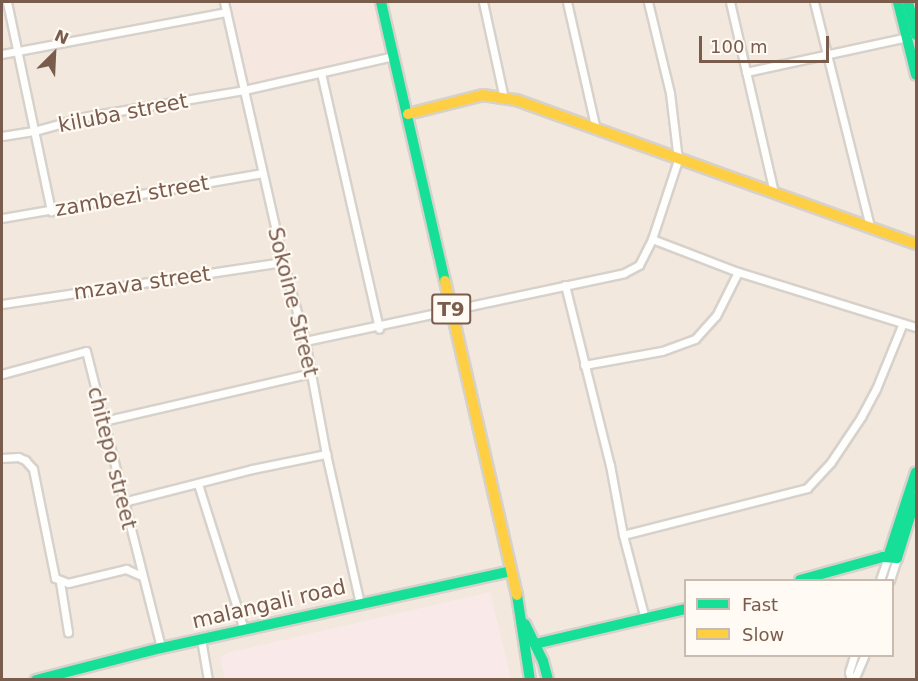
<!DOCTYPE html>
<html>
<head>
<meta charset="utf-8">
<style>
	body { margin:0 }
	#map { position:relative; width:918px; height:681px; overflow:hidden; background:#f9f5f0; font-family:"DejaVu Sans",sans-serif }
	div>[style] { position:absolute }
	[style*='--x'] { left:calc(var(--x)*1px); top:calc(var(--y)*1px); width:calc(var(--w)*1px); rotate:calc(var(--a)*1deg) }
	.residential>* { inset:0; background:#f2e8de }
	.commercial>* { inset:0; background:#f6e8e1 }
	.medical>* { inset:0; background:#fae9e9 }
	.roads { filter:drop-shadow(2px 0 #d7d1cb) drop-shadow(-2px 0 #d7d1cb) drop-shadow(0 2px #d7d1cb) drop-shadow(0 -2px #d7d1cb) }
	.street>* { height:7px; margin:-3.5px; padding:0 3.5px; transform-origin:3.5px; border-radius:3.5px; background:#fefefd }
	.fast>* { height:10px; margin:-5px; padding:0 5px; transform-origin:5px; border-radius:5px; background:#16e098 }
	.slow>* { height:10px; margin:-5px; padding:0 5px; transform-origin:5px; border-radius:5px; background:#ffcf43 }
	span { translate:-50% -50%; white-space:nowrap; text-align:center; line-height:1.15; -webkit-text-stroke:4.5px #fffaf3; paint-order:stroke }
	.shield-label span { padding:2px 4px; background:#fffaf3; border:2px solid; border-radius:4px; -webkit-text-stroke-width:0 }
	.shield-label { font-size:20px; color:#7a5c4d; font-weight:700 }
	.street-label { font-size:21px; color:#7a5c4d }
	.frame { position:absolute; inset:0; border:3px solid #7a5c4d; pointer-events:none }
	.legend { position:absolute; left:684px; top:579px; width:210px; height:78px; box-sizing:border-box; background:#fffaf3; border:2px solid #cabbb1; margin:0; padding:8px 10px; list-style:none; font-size:18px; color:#7a5c4d }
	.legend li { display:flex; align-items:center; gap:12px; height:30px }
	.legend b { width:30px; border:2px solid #cabbb1 }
	.north { position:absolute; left:24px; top:24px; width:60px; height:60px; -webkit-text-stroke:4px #fffaf3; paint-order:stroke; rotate:24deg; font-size:16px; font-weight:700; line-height:24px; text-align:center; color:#7a5c4d }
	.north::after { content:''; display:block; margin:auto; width:21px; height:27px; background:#7a5c4d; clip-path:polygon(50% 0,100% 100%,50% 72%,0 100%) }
	.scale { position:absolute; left:699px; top:36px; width:130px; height:27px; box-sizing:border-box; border:3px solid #7a5c4d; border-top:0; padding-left:8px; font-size:18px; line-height:21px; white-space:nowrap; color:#7a5c4d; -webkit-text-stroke:4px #fffaf3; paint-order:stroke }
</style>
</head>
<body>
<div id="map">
	<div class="residential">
		<div style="clip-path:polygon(evenodd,2px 2px,916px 2px,916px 679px,2px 679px,2px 2px,686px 580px,892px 580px,892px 656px,686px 656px,686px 580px)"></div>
	</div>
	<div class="commercial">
		<div style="clip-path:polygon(231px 2px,377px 2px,389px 52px,248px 85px)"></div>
	</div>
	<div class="medical">
		<div style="clip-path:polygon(490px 592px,511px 679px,225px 679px,220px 658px,227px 653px)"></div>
	</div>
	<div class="roads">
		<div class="street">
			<div style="--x:7;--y:2;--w:214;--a:78.1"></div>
			<div style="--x:224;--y:2;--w:267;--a:77.2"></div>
			<div style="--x:283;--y:262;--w:82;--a:74.4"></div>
			<div style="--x:305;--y:341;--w:115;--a:79.5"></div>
			<div style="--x:326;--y:454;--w:154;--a:77.2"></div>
			<div style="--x:483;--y:2;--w:98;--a:77.7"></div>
			<div style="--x:567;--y:2;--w:131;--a:77.2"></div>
			<div style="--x:730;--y:2;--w:195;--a:77"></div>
			<div style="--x:814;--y:2;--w:231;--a:76"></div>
			<div style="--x:2;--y:54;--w:228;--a:-10.6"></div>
			<div style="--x:746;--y:72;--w:166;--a:-12.2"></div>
			<div style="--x:321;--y:73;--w:262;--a:77.2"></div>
			<div style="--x:2;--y:136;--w:32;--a:-9"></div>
			<div style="--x:34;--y:131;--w:57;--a:-15.3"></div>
			<div style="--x:89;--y:116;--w:157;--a:-9.5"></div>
			<div style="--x:244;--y:90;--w:154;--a:-12.8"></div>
			<div style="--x:2;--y:218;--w:264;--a:-9.8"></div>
			<div style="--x:652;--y:239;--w:92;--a:21"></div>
			<div style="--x:738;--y:272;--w:186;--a:17.2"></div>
			<div style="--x:565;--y:285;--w:186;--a:76"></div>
			<div style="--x:610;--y:465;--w:71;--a:79.5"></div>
			<div style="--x:623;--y:535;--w:87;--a:75.3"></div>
			<div style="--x:2;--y:304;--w:284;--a:-8.5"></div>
			<div style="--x:305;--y:341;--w:326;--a:-12"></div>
			<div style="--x:624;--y:273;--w:17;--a:-28"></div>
			<div style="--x:639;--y:265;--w:29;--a:-63"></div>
			<div style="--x:652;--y:239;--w:83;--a:-71.8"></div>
			<div style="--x:678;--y:160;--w:67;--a:-96.8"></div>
			<div style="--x:670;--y:93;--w:94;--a:-103.6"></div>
			<div style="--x:584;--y:365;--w:79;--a:-10.2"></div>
			<div style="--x:662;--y:351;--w:35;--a:-20"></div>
			<div style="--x:695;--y:339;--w:31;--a:-48"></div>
			<div style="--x:716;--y:316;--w:49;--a:-63.4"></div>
			<div style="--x:2;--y:374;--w:87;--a:-15.3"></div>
			<div style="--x:86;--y:351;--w:306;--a:75.8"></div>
			<div style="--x:103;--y:421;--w:213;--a:-13"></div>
			<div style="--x:2;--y:458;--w:16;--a:-4"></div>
			<div style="--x:18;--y:457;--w:8;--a:23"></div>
			<div style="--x:25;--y:460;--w:12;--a:48"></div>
			<div style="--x:33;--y:469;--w:111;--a:78.6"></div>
			<div style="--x:55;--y:578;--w:14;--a:21"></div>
			<div style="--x:68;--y:583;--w:60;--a:-13.6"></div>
			<div style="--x:126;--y:569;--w:17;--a:24"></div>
			<div style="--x:198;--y:484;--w:153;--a:72.5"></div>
			<div style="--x:123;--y:502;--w:133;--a:-14.3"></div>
			<div style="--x:252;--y:469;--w:76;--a:-11.5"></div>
			<div style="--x:623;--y:535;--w:190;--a:-14.3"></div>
			<div style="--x:807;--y:488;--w:35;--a:-47"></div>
			<div style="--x:831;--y:462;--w:54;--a:-56.3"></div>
			<div style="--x:861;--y:417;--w:32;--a:-62"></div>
			<div style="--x:876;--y:389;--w:71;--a:-67.8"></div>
			<div style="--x:880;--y:580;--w:24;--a:-71"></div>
			<div style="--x:890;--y:580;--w:23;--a:-72"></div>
			<div style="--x:60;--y:582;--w:51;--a:80.9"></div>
			<div style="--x:201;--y:639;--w:42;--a:80.3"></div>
			<div style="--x:851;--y:680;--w:8;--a:-104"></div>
			<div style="--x:849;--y:672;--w:17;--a:-73"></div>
			<div style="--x:854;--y:680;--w:26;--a:-67"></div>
		</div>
		<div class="fast">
			<div style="--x:381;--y:2;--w:286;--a:77.1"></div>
			<div style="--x:898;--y:2;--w:75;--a:76.1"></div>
			<div style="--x:908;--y:2;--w:34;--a:76"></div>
			<div style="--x:888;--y:557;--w:89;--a:-71.8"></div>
			<div style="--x:800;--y:580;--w:86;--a:-15.5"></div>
			<div style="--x:883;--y:557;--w:14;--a:4"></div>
			<div style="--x:897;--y:558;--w:64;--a:-72.7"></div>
			<div style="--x:517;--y:595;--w:86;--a:81.3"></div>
			<div style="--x:525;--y:624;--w:41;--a:64.1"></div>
			<div style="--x:543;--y:661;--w:20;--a:75"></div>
			<div style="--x:535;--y:644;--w:155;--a:-13.1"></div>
			<div style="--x:36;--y:680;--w:129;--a:-14.4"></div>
			<div style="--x:161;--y:648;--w:358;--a:-12.4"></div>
		</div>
		<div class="slow">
			<div style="--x:408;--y:114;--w:77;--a:-14.2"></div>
			<div style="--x:483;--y:95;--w:33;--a:9"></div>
			<div style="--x:516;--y:100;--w:425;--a:19.8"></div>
			<div style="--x:445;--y:281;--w:322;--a:77.1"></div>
		</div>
	</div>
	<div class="shield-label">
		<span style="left:451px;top:309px">T9</span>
	</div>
	<div class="street-label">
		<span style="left:123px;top:113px;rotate:-11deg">kiluba street</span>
		<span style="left:132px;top:196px;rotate:-10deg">zambezi street</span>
		<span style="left:142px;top:283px;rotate:-8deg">mzava street</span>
		<span style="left:293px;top:302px;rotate:76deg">Sokoine Street</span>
		<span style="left:112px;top:458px;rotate:76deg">chitepo street</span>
		<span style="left:269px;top:604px;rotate:-13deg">malangali road</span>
	</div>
	<div class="frame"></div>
	<ul class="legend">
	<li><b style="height:8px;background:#16e098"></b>Fast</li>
	<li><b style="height:8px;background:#ffcf43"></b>Slow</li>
	</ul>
	<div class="north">N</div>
	<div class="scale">100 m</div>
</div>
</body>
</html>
